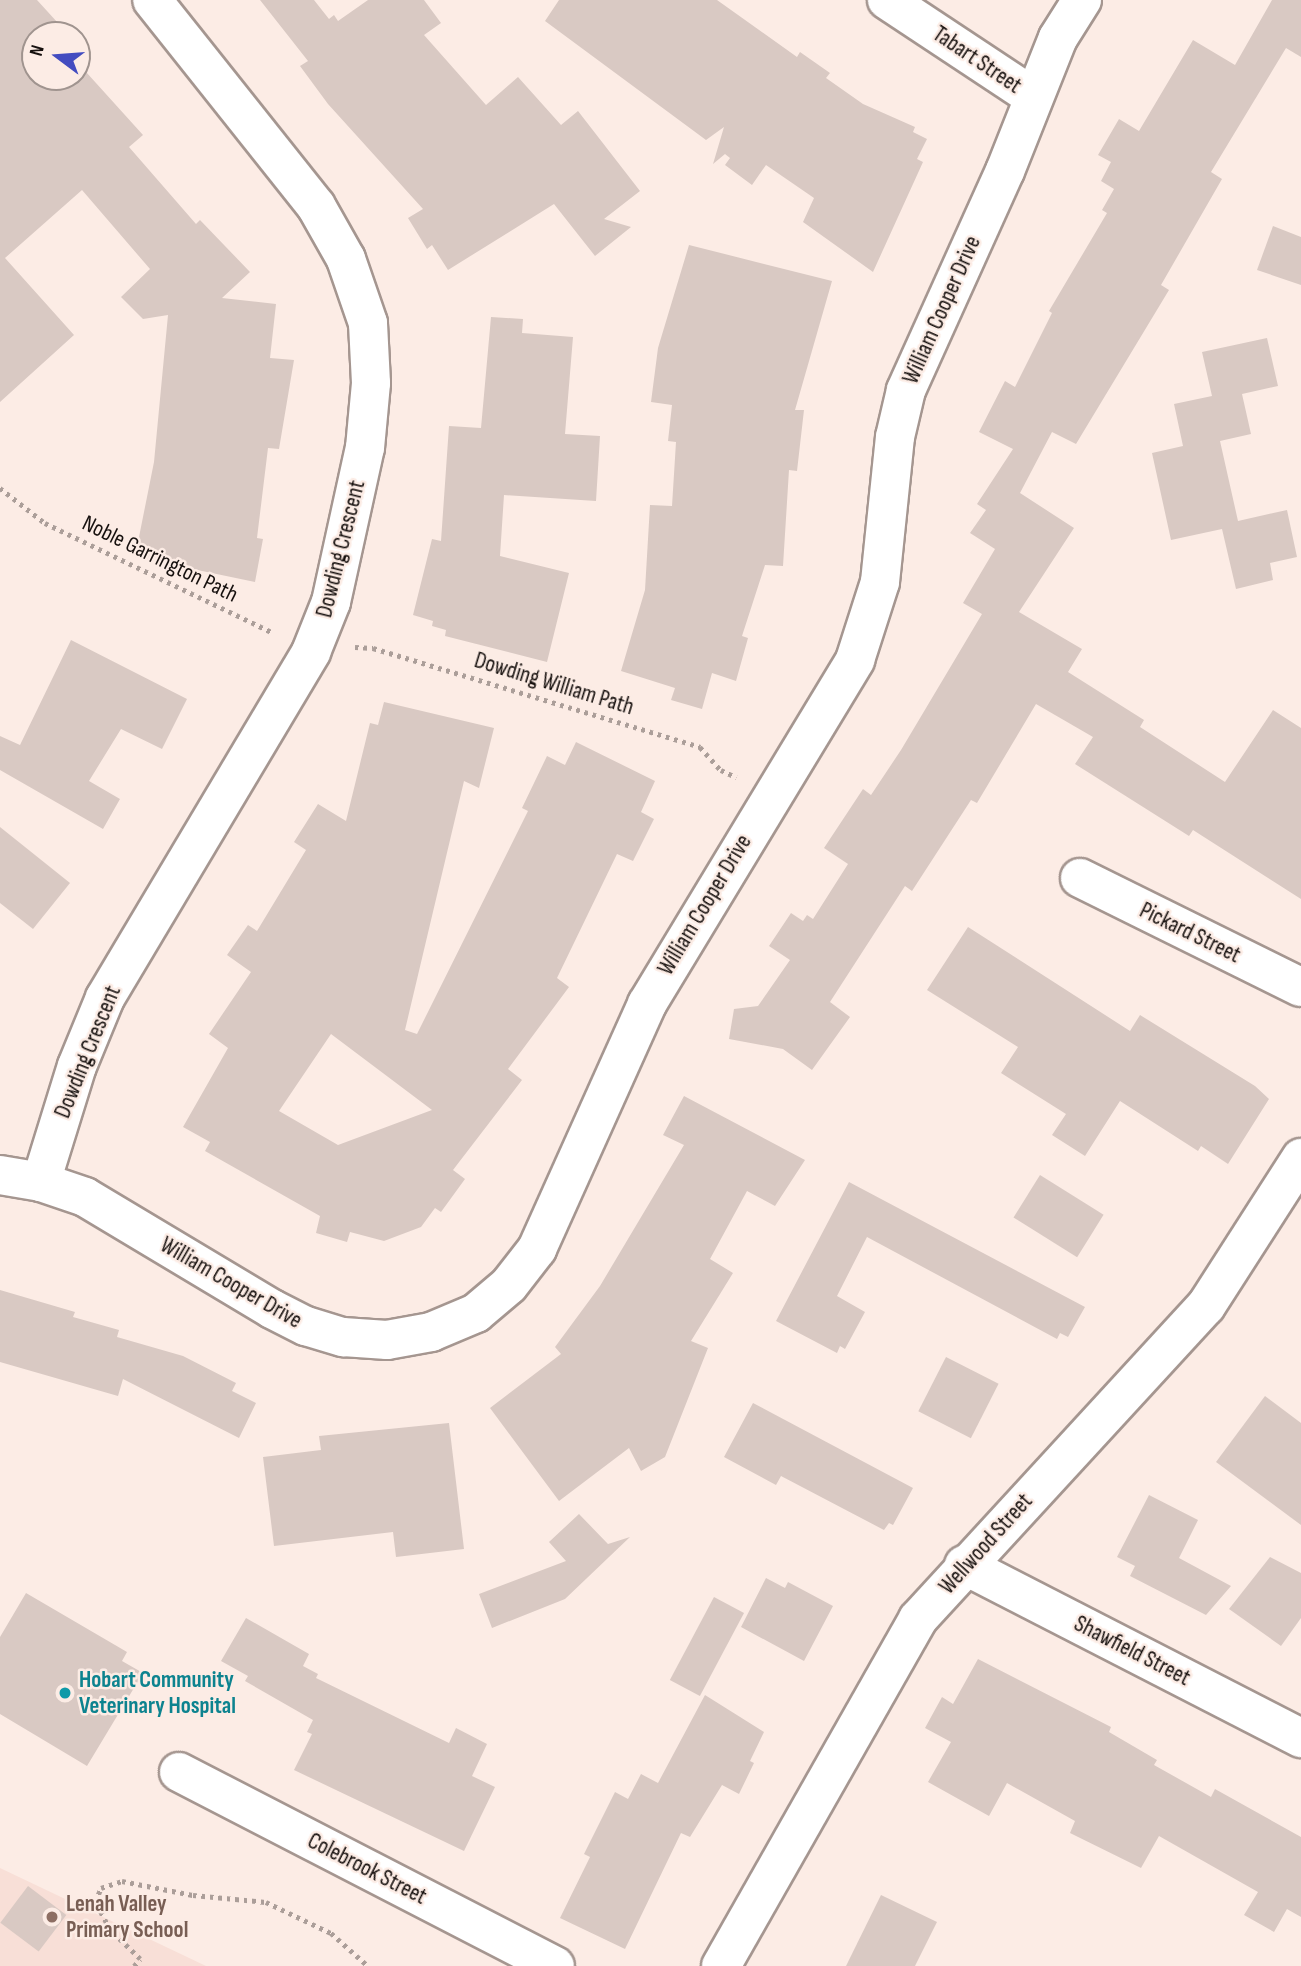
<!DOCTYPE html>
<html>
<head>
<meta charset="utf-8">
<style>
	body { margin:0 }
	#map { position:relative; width:1301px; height:1966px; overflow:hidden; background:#fcece5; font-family:"Sofia Sans Condensed",sans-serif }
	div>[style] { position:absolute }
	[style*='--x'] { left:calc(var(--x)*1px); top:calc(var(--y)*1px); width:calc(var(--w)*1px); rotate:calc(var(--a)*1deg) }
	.education>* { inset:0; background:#f8dfd7 }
	.building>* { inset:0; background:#d9c9c3; transform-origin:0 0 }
	.path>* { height:4.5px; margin-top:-2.25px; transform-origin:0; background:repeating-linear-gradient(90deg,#ab9e99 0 3.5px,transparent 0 8.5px) }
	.roads { filter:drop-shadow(2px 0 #a59690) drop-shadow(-2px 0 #a59690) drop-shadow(0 2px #a59690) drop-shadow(0 -2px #a59690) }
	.minor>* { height:38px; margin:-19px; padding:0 19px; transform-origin:19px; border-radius:19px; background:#fff }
	.dots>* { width:19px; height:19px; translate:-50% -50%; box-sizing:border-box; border:4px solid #fcece5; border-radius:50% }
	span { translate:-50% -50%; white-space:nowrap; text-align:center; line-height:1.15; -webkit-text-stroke:5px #fcece5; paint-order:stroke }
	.street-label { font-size:23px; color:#16100e }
	.culture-label { font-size:23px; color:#0d838f; font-weight:700 }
	.left { translate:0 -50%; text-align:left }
	.education-label { font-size:23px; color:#785e54; font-weight:700 }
	.north { position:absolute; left:21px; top:21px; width:70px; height:70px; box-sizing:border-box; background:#fcece5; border:2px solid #a0948f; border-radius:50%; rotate:286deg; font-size:19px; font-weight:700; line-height:28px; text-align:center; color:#16100e }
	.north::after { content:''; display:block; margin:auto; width:24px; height:32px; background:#434cc0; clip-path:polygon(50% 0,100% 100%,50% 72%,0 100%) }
</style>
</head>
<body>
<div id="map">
	<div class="education">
		<div style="clip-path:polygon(0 1868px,206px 1966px,0 1966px)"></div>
	</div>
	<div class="building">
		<div style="clip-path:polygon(0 0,37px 0,68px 34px,35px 35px,35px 77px,77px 77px,77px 62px,143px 135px,129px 147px,196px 224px,200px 220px,250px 272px,222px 298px,276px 304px,270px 358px,294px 360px,279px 449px,268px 448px,257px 538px,263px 539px,255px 582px,135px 557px,154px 462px,168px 315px,143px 319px,121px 297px,150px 269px,82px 190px,5px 258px,74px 335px,0 402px)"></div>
		<div style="clip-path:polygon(260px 0,314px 0,329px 19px,334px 15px,338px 21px,368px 0,424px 0,441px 23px,424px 35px,486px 105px,518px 77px,561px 125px,578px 111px,640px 191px,604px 219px,631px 227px,595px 256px,554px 204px,448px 270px,432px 245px,427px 249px,408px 218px,423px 209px,328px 104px,300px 66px,308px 61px)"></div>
		<div style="clip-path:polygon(559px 0,717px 0,797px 57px,800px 52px,830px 73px,826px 78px,863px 104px,915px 127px,913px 132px,927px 139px,917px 159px,923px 162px,873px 272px,803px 222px,814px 198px,766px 165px,752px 185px,725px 165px,730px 158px,725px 154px,713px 164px,724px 127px,706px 140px,545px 21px)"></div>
		<div style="clip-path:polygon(1272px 0,1301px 0,1301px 57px,1286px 48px,1211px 172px,1222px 179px,1161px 285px,1169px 290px,1076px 444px,1052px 432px,1020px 493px,1074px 528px,1019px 612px,1082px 649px,1068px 672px,1144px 720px,1140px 727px,1225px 782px,1273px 710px,1301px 728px,1301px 899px,1193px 830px,1189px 836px,1075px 764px,1093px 737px,1036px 704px,977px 803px,971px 800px,912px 891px,905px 886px,830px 1002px,850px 1017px,812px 1070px,783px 1049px,729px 1039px,734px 1009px,758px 1006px,790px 960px,769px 946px,791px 913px,803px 921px,807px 915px,813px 919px,848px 864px,824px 848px,863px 789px,871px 795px,901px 750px,982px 614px,963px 603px,995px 549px,970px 533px,986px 510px,977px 504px,1013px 449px,979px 432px,1005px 381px,1015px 387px,1052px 313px,1049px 311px,1107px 213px,1102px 210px,1114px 189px,1101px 181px,1111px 162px,1098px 155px,1119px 119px,1139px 131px,1193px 40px,1235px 65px)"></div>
		<div style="clip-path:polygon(1273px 226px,1301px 237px,1301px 285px,1257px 270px)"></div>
		<div style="clip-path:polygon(689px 245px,832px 281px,795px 410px,804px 410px,797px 471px,789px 470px,783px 566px,765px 565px,742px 636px,748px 638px,736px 681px,712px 673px,702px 709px,671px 700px,675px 688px,621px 671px,645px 590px,650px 505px,672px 506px,676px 442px,668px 441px,672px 405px,651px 402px,658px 348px)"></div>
		<div style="clip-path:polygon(491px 317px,523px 319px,522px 333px,573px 337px,565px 434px,600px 436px,596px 501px,504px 495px,500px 556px,569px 573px,547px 662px,445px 636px,446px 630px,432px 626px,433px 621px,413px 615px,432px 539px,441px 541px,449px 426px,481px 428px)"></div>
		<div style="clip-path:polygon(1267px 338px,1278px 386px,1242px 394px,1251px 434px,1220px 441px,1238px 521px,1287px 510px,1297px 557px,1270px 563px,1273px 580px,1236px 589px,1222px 529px,1171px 540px,1152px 453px,1183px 446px,1174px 404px,1212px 396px,1202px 352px)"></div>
		<div style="clip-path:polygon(71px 640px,187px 699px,162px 749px,121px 729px,89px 781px,120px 799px,103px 829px,0 770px,0 736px,20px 745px)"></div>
		<div style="clip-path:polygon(evenodd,384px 702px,494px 728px,479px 788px,464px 781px,405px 1030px,417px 1034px,528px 811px,522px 808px,547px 756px,565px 765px,576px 742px,655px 781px,641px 812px,654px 819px,633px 861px,617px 854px,557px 978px,569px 987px,508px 1069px,522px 1080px,453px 1170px,465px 1179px,441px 1212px,435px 1208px,421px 1227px,384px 1241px,350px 1232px,347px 1242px,316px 1233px,320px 1216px,205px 1151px,210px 1142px,183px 1127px,228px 1048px,209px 1034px,251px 972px,227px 955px,248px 925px,257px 931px,306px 850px,294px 842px,318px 804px,346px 821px,370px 723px,378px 725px,384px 702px,331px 1034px,432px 1110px,338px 1145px,279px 1111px,331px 1034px)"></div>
		<div style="clip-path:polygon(0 827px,70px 883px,33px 929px,0 903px)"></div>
		<div style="clip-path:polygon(968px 927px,1130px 1031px,1140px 1015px,1255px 1086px,1269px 1099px,1228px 1164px,1201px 1146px,1198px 1151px,1120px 1101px,1085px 1156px,1052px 1135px,1066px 1114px,1001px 1073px,1018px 1047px,927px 990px)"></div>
		<div style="clip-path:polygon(684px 1096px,805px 1160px,775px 1206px,747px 1191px,710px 1259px,733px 1273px,691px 1341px,708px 1348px,665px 1457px,641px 1471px,629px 1448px,559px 1501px,490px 1408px,561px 1354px,555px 1347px,600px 1286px,684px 1145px,663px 1135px)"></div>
		<div style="left:1040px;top:1175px;width:75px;height:50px;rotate:32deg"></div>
		<div style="clip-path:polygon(849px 1182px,1085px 1307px,1068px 1337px,1060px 1333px,1057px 1339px,867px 1237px,837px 1296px,865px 1312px,845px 1349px,840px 1346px,837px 1353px,776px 1321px)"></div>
		<div style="clip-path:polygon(0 1290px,75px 1312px,73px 1317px,119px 1330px,117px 1337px,183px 1356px,236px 1383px,232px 1391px,256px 1403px,239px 1438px,123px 1379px,118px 1396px,0 1362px)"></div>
		<div style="left:946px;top:1357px;width:59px;height:61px;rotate:27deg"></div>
		<div style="clip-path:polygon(1265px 1396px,1301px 1423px,1301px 1525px,1216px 1462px)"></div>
		<div style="clip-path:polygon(753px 1403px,913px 1488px,893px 1525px,889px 1523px,884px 1530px,781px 1476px,776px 1485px,724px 1457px)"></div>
		<div style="clip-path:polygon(449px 1423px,464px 1549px,396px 1557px,393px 1532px,274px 1546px,263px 1457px,321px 1450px,319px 1436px)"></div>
		<div style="clip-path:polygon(1149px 1495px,1198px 1520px,1179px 1558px,1231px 1586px,1206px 1615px,1130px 1576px,1135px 1566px,1117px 1557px)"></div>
		<div style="clip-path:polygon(579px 1514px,608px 1544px,630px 1537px,565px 1599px,492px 1628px,479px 1594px,566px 1561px,549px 1542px)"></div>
		<div style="clip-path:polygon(1270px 1557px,1301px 1573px,1301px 1618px,1281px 1646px,1229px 1609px)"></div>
		<div style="clip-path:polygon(766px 1578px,785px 1588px,788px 1582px,833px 1606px,804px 1661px,741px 1627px)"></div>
		<div style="clip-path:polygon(26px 1593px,127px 1652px,122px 1661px,143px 1673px,87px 1766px,0 1714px,0 1637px)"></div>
		<div style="left:714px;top:1597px;width:34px;height:94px;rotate:28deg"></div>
		<div style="clip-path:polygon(246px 1618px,309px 1654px,303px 1666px,318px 1674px,316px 1678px,449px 1743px,456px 1728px,487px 1744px,472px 1776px,495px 1787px,464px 1851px,294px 1770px,312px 1734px,307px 1732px,313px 1720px,245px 1681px,248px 1676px,221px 1661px)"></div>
		<div style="clip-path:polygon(978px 1659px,1111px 1727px,1109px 1732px,1157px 1760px,1154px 1765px,1211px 1797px,1215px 1789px,1301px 1837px,1301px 1917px,1287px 1909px,1274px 1932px,1244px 1915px,1258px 1892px,1159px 1836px,1141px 1868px,1070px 1833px,1075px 1821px,1007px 1783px,989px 1816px,928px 1782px,951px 1742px,925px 1728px,942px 1697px,953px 1704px)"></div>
		<div style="clip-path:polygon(705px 1695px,764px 1732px,750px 1761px,754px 1763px,739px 1794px,722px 1785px,690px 1837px,681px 1833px,625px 1949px,560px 1918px,590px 1857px,584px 1854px,615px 1792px,628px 1799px,641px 1774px,658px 1783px)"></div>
		<div style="left:28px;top:1886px;width:48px;height:46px;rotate:37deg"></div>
		<div style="clip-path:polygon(881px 1895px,937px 1922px,915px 1966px,846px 1966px)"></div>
	</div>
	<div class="path">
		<div style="--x:0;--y:488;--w:57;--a:37.9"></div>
		<div style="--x:45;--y:523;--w:254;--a:25.7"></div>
		<div style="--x:355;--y:647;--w:18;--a:3"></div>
		<div style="--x:373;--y:648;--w:342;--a:16.8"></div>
		<div style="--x:700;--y:747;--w:31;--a:48"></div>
		<div style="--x:721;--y:770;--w:17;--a:25"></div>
		<div style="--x:134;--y:1966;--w:9;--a:-49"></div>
		<div style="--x:140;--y:1959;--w:42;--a:-136"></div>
		<div style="--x:110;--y:1930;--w:32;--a:-118"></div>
		<div style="--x:95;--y:1902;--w:15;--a:-67"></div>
		<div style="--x:101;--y:1888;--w:22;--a:-18"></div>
		<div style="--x:122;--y:1881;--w:72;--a:11.2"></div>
		<div style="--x:193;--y:1895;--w:73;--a:5.5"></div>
		<div style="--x:266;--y:1902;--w:72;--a:25.5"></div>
		<div style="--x:331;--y:1933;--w:50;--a:41.7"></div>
	</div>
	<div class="roads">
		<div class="minor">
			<div style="--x:887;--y:0;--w:174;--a:33.5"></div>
			<div style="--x:1080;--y:878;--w:246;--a:26.3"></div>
			<div style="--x:0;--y:1175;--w:42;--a:9.7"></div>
			<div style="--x:41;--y:1182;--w:46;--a:18.8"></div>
			<div style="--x:85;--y:1197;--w:218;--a:30.9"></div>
			<div style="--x:272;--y:1309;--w:38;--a:27"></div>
			<div style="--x:306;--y:1326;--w:39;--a:17"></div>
			<div style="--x:343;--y:1337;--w:44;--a:3.9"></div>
			<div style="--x:387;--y:1340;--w:45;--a:-10.3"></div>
			<div style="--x:431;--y:1332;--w:49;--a:-22.9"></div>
			<div style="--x:476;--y:1313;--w:43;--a:-40.3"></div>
			<div style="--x:509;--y:1285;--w:46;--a:-52.1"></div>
			<div style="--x:537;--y:1249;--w:269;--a:-65.8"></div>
			<div style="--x:647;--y:1004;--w:402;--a:-58.8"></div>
			<div style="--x:855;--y:660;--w:82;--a:-72.2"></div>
			<div style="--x:880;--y:582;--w:146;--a:-84.1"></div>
			<div style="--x:895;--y:437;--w:48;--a:-76.8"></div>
			<div style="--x:906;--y:390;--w:240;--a:-65.7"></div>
			<div style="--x:1005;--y:171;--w:143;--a:-68.3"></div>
			<div style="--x:1058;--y:38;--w:45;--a:-57.7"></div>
			<div style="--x:41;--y:1182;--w:121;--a:-72.8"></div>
			<div style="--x:77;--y:1066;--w:74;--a:-67.6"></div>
			<div style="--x:105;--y:998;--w:403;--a:-59.2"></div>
			<div style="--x:311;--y:652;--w:54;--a:-68.2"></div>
			<div style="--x:331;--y:602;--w:158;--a:-77.6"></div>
			<div style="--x:365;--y:448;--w:65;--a:-84.7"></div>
			<div style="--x:371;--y:383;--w:60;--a:-92.9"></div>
			<div style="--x:368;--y:323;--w:68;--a:-109"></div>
			<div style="--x:346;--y:259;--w:61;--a:-119.5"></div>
			<div style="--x:316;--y:206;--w:263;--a:-128.5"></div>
			<div style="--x:964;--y:1565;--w:379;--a:27.2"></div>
			<div style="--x:179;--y:1772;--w:423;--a:27.3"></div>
			<div style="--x:721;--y:1966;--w:399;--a:-60.4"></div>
			<div style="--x:918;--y:1619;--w:425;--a:-47.4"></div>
			<div style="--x:1206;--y:1306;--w:176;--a:-57.3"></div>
		</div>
	</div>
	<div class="dots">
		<div style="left:65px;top:1693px;background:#0f9aa8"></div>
		<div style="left:52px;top:1917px;background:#8d6e63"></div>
	</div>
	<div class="street-label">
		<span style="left:977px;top:60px;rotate:34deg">Tabart Street</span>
		<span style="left:942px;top:310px;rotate:-66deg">William Cooper Drive</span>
		<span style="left:341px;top:549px;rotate:-76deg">Dowding Crescent</span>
		<span style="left:160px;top:559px;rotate:26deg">Noble Garrington Path</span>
		<span style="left:554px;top:684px;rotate:17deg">Dowding William Path</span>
		<span style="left:705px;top:905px;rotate:-59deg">William Cooper Drive</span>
		<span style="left:1190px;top:933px;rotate:26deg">Pickard Street</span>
		<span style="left:88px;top:1052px;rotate:-68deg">Dowding Crescent</span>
		<span style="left:231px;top:1283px;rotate:30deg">William Cooper Drive</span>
		<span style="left:986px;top:1544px;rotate:-48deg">Wellwood Street</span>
		<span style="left:1132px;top:1651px;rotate:27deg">Shawfield Street</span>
		<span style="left:367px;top:1869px;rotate:27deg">Colebrook Street</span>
	</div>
	<div class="culture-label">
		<span class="left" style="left:79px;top:1693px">Hobart Community<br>Veterinary Hospital</span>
	</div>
	<div class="education-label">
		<span class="left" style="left:66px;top:1917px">Lenah Valley<br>Primary School</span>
	</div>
	<div class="north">N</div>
</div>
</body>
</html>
